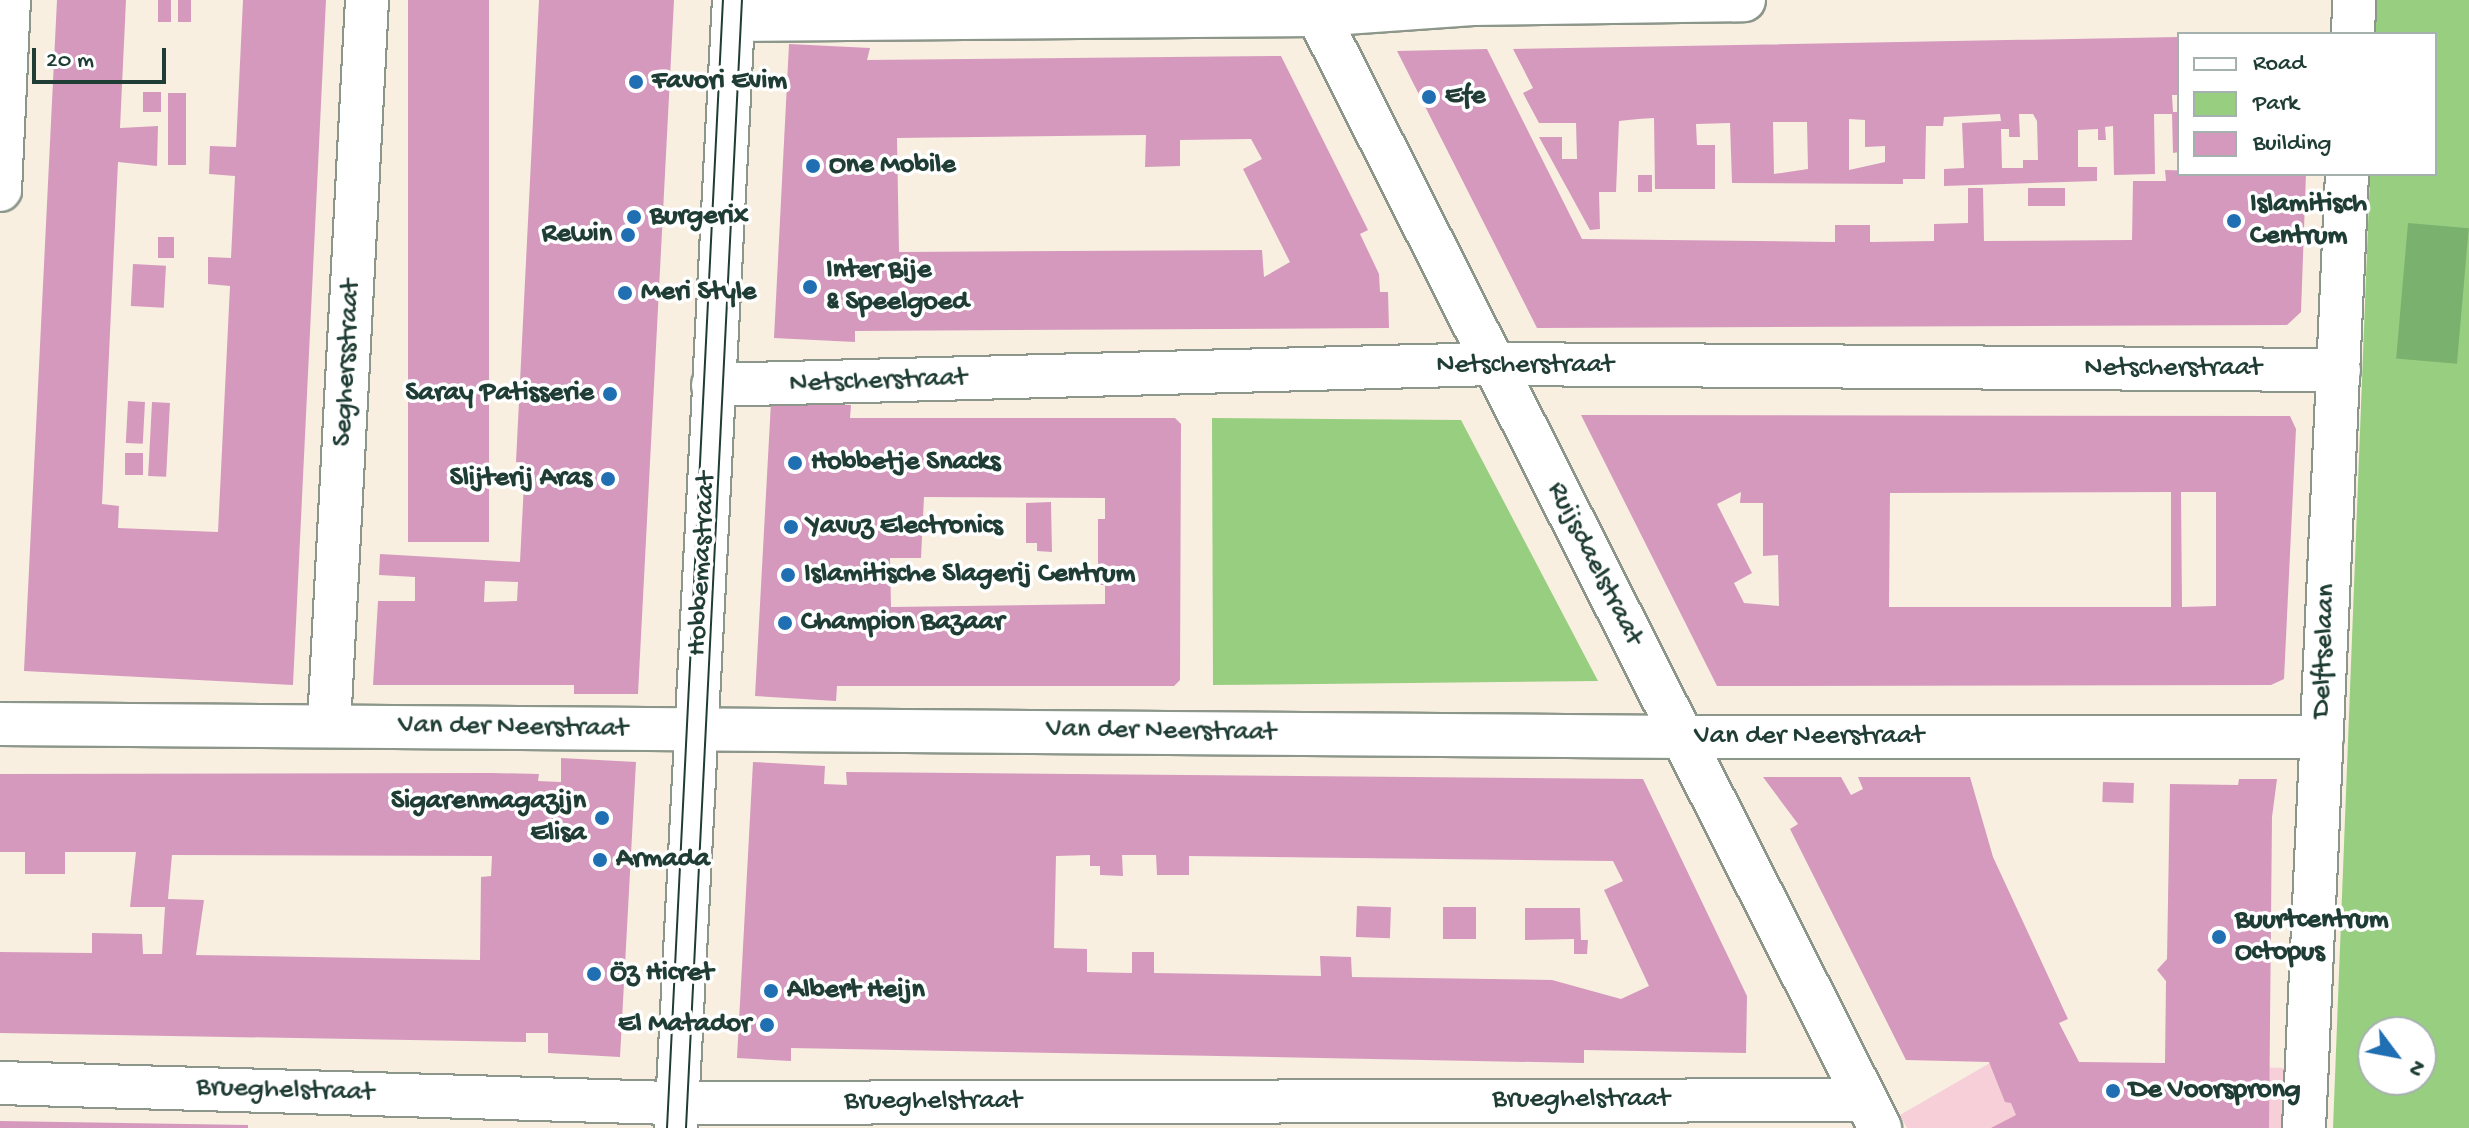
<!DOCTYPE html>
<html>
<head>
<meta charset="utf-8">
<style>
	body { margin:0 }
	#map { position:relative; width:2469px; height:1128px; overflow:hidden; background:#f8efe1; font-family:"Gochi Hand",sans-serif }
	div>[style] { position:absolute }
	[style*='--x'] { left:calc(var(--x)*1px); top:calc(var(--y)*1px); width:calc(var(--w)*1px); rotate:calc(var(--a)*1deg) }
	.built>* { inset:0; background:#f6cfd8 }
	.green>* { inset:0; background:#98ce80 }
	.forest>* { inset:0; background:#7ab16e; transform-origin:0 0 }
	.building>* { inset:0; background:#d599be; transform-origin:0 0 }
	.roads { filter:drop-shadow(2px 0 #8c968a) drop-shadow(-2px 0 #8c968a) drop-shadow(0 2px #8c968a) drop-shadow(0 -2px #8c968a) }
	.minor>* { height:42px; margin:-21px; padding:0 21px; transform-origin:21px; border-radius:21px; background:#fff }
	.tram>* { height:2px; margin:-1px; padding:0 1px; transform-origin:1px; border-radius:1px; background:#1f3d34 }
	.dots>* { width:22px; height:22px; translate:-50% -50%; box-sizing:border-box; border:4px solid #fff; border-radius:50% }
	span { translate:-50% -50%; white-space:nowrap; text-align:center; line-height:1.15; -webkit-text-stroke:7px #fff; paint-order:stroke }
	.poi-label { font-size:28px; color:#1f3d34; font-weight:700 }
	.left { translate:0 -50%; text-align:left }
	.right { translate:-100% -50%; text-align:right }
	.street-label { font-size:28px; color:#1f3d34 }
	.legend { position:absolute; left:2177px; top:32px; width:260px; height:144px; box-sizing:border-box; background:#fff; border:2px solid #a5b1ae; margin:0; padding:10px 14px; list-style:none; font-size:24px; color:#1f3d34 }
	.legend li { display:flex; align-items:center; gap:16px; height:40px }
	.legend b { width:40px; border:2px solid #a5b1ae }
	.north { position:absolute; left:2357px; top:1016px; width:80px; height:80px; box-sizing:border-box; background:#fff; border:2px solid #a5b1ae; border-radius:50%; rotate:122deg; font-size:22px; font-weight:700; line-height:32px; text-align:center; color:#1f3d34 }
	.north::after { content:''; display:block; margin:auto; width:28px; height:36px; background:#1f6fb2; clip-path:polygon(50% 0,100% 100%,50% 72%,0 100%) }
	.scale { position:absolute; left:32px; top:48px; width:134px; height:36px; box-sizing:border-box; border:4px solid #1f3d34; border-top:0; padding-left:10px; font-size:24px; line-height:28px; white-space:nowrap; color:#1f3d34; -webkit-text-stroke:6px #fff; paint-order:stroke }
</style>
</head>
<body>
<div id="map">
	<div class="built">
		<div style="clip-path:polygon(2059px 1023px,2079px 1062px,2286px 1068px,2285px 1128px,1907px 1128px,1900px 1115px)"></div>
	</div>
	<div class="green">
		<div style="clip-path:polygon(evenodd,2376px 0,2469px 0,2469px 1128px,2333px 1128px,2370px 174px,2435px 174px,2435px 34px,2375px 34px,2376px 0,2373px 1032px,2421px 1032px,2421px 1080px,2373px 1080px,2373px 1032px)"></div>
		<div style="clip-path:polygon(1212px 418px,1461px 420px,1598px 681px,1213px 685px)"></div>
	</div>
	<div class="forest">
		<div style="left:2408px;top:223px;width:61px;height:136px;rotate:5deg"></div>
	</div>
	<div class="building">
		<div style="clip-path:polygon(57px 0,126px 0,120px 128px,158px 126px,157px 166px,118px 162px,102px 504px,119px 506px,118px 528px,218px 532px,230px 286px,208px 284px,208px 257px,231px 258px,235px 176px,209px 174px,210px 146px,236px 147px,243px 0,326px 0,293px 685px,24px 671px)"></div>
		<div style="left:158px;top:0;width:13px;height:22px"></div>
		<div style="left:178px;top:0;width:13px;height:22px"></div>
		<div style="left:408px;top:0;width:81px;height:542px"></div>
		<div style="clip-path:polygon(evenodd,539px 0,674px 0,638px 694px,574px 694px,574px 685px,373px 685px,378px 601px,415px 601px,415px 577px,379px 575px,380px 554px,520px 562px,525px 463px,516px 462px,539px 0,485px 581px,518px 582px,517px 601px,484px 602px,485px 581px)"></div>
		<div style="clip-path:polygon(evenodd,2179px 37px,2179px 95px,2172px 95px,2173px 112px,2179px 112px,2179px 152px,2173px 153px,2172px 114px,2154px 114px,2155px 174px,2114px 175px,2113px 126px,2105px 127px,2106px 140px,2098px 140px,2098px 129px,2078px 130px,2078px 167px,2097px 167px,2097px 181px,1944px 186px,1944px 169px,1964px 168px,1962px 123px,2001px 121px,2000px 114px,1944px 117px,1943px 126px,1926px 126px,1925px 179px,1903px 179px,1903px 184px,1732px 183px,1730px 123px,1696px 124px,1697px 145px,1715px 145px,1715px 189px,1655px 189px,1654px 118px,1638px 119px,1619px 121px,1616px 192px,1599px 192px,1600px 229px,1590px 230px,1539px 137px,1562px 137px,1562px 159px,1577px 159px,1576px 123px,1539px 123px,1523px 93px,1533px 88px,1513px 49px,2179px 37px,2019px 114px,2033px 114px,2037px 121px,2038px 160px,2023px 160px,2023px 168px,2002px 168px,2001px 129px,2009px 129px,2009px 137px,2020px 137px,2019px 114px,2179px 37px,1849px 119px,1865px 120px,1865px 147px,1885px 146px,1885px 162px,1849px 170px,1849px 119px,2179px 37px,1773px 122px,1807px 122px,1808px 169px,1774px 174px,1773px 122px)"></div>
		<div style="clip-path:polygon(evenodd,789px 44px,870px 48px,867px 60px,1281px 56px,1368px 230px,1360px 234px,1379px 274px,1380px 292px,1388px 292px,1389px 328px,855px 331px,855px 342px,774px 338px,789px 44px,1146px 135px,1145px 167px,1180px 166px,1180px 140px,1251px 139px,1262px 159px,1243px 169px,1290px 262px,1264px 277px,1262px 250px,899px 252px,897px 138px,1146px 135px)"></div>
		<div style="clip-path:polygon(1487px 49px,1582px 239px,1835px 242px,1835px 225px,1870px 225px,1870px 242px,1934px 241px,1934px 224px,1968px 223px,1968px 188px,1983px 188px,1984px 241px,2132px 240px,2133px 181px,2166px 181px,2165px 170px,2306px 174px,2301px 312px,2287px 325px,1537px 328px,1397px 51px)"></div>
		<div style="left:143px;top:92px;width:18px;height:20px"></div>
		<div style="left:168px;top:93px;width:18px;height:72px"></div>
		<div style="left:1638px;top:175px;width:14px;height:17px"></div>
		<div style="left:2028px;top:188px;width:37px;height:18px"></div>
		<div style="left:158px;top:237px;width:16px;height:21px"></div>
		<div style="left:133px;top:264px;width:33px;height:42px;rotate:3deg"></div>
		<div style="left:128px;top:401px;width:17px;height:42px;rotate:3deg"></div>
		<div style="left:152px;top:402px;width:18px;height:74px;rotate:3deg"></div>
		<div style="clip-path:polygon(evenodd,771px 402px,851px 405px,850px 418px,1175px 418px,1181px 424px,1180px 680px,1174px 686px,837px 686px,836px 701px,755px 696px,771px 402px,924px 497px,1105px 498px,1105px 519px,1098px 519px,1098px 585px,1105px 585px,1105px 604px,891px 607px,890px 558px,921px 558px,924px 497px)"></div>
		<div style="clip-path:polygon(evenodd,1581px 415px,2290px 416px,2296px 429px,2284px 679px,2271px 685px,1717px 686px,1581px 415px,1741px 492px,1740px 503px,1763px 503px,1763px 556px,1778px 555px,1779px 606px,1744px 603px,1734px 583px,1752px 573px,1717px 504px,1741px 492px,1581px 415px,2171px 492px,2171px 607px,1889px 607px,1890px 493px,2171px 492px,1581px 415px,2181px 492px,2216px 492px,2216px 606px,2182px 607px,2181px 492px)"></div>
		<div style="left:125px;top:453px;width:18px;height:22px"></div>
		<div style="clip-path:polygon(1051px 502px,1052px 552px,1037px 551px,1037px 543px,1026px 543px,1026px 503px)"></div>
		<div style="clip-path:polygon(evenodd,561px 758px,636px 762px,620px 1057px,548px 1053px,548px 1033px,526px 1033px,526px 1042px,0 1033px,0 952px,92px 953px,92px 933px,142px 934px,143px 954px,162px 954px,165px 907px,130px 907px,136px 852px,65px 852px,65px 874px,25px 874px,25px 852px,0 852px,0 774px,492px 773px,539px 774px,538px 781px,561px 782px,561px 758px,172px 855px,492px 856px,491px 876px,481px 877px,480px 960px,196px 955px,204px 900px,168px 899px,172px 855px)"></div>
		<div style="clip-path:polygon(evenodd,753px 762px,825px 766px,824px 784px,847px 785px,846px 772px,1643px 779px,1747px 996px,1746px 1053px,1584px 1050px,1584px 1063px,791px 1048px,791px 1061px,737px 1058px,753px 762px,1090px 855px,1090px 866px,1100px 866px,1100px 875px,1123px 876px,1122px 855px,1156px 855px,1157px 875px,1189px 875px,1189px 856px,1613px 861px,1623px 881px,1604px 890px,1649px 986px,1621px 999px,1552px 980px,1352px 977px,1351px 957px,1320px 956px,1321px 976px,1154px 973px,1154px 952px,1132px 952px,1132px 973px,1087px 972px,1087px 949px,1054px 948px,1056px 856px,1090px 855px)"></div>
		<div style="clip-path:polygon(1763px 777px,1841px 777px,1851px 795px,1863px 789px,1858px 777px,1970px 777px,1993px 857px,2068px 1019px,2059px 1023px,2079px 1062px,2165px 1063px,2166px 981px,2157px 970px,2167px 959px,2170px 784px,2238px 785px,2239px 779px,2277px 779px,2272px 817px,2269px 1128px,1991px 1128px,2016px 1115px,2011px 1103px,2005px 1102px,1989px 1062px,1906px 1060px,1790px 829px,1798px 824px)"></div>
		<div style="left:2103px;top:782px;width:31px;height:20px;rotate:2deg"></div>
		<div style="left:1357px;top:906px;width:34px;height:31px;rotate:2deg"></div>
		<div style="left:1443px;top:907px;width:33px;height:32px"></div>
		<div style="clip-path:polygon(1525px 908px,1580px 908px,1581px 940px,1588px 940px,1587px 954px,1574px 954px,1574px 939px,1525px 940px)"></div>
		<div style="clip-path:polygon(0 1121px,248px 1125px,248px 1128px,0 1128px)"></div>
	</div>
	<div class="roads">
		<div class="minor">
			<div style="--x:1310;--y:0;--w:1264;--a:63.19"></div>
			<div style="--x:733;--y:20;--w:584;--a:-0.49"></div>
			<div style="--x:1317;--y:15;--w:156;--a:-4"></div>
			<div style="--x:1473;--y:4;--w:271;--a:-0.8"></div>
			<div style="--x:2353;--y:34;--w:34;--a:-88"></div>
			<div style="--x:0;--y:190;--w:190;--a:-87.3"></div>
			<div style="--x:713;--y:385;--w:780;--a:-1.54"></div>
			<div style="--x:1493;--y:364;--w:846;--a:0.41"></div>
			<div style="--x:0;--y:724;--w:1682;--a:0.44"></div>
			<div style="--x:1682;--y:737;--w:640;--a:0"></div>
			<div style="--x:329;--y:725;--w:726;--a:-87"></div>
			<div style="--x:0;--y:1083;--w:668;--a:1.71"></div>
			<div style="--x:668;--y:1103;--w:1198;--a:-0.14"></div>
			<div style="--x:676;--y:1128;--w:1129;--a:-87.06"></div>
			<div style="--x:2304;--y:1128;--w:955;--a:-87.42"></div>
		</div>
	</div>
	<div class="tram">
		<div style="--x:667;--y:1128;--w:1129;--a:-87.16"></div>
		<div style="--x:686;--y:1128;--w:1129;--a:-87.16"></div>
	</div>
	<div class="dots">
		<div style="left:636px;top:82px;background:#1f6fb2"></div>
		<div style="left:1429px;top:97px;background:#1f6fb2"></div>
		<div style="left:813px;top:166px;background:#1f6fb2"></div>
		<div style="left:634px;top:217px;background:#1f6fb2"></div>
		<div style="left:2234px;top:221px;background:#1f6fb2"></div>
		<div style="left:628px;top:235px;background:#1f6fb2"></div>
		<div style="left:810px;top:287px;background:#1f6fb2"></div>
		<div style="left:625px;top:293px;background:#1f6fb2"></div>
		<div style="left:610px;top:394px;background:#1f6fb2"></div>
		<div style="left:795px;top:463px;background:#1f6fb2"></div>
		<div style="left:608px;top:479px;background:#1f6fb2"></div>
		<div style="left:791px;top:527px;background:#1f6fb2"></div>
		<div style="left:788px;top:575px;background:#1f6fb2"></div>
		<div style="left:785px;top:623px;background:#1f6fb2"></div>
		<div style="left:602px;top:818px;background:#1f6fb2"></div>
		<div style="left:600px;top:860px;background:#1f6fb2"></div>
		<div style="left:2219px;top:937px;background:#1f6fb2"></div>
		<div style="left:594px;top:974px;background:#1f6fb2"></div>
		<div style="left:771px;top:991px;background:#1f6fb2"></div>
		<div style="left:767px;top:1025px;background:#1f6fb2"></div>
		<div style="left:2113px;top:1091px;background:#1f6fb2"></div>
	</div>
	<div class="poi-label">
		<span class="left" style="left:652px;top:82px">Favori Evim</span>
		<span class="left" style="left:1445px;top:97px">Efe</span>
		<span class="left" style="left:829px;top:166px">One Mobile</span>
		<span class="left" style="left:2250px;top:221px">Islamitisch<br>Centrum</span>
		<span class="left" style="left:650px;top:217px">Burgerix</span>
		<span class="right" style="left:612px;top:235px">Rewin</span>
		<span class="left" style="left:826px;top:287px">Inter Bije<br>&amp; Speelgoed</span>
		<span class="left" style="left:641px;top:293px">Meri Style</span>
		<span class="right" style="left:594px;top:394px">Saray Patisserie</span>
		<span class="left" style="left:811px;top:463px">Hobbetje Snacks</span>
		<span class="right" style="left:592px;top:479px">Slijterij Aras</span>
		<span class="left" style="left:807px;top:527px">Yavuz Electronics</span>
		<span class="left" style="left:804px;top:575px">Islamitische Slagerij Centrum</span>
		<span class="left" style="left:801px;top:623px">Champion Bazaar</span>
		<span class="right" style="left:586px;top:818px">Sigarenmagazijn<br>Elisa</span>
		<span class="left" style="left:616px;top:860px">Armada</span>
		<span class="left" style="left:2235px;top:937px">Buurtcentrum<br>Octopus</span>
		<span class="left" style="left:610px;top:974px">Öz Hicret</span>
		<span class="left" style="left:787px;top:991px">Albert Heijn</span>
		<span class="right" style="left:751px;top:1025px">El Matador</span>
		<span class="left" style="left:2129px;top:1091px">De Voorsprong</span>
	</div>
	<div class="street-label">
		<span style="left:348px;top:363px;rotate:-87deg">Seghersstraat</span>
		<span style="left:1525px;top:366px">Netscherstraat</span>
		<span style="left:2173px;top:369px">Netscherstraat</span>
		<span style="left:878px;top:382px;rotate:-2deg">Netscherstraat</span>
		<span style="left:703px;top:564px;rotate:-87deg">Hobbemastraat</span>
		<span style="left:1594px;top:564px;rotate:63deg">Ruijsdaelstraat</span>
		<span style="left:2325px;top:651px;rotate:-88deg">Delftselaan</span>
		<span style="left:513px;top:728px;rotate:1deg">Van der Neerstraat</span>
		<span style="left:1161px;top:732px;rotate:1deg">Van der Neerstraat</span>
		<span style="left:1809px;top:737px">Van der Neerstraat</span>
		<span style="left:285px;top:1091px;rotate:2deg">Brueghelstraat</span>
		<span style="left:1581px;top:1100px">Brueghelstraat</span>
		<span style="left:933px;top:1102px">Brueghelstraat</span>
	</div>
	<ul class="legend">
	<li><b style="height:10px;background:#fff"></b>Road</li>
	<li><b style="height:22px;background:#98ce80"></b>Park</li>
	<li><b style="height:22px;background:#d599be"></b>Building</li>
	</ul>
	<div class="north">N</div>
	<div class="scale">20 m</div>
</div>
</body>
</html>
